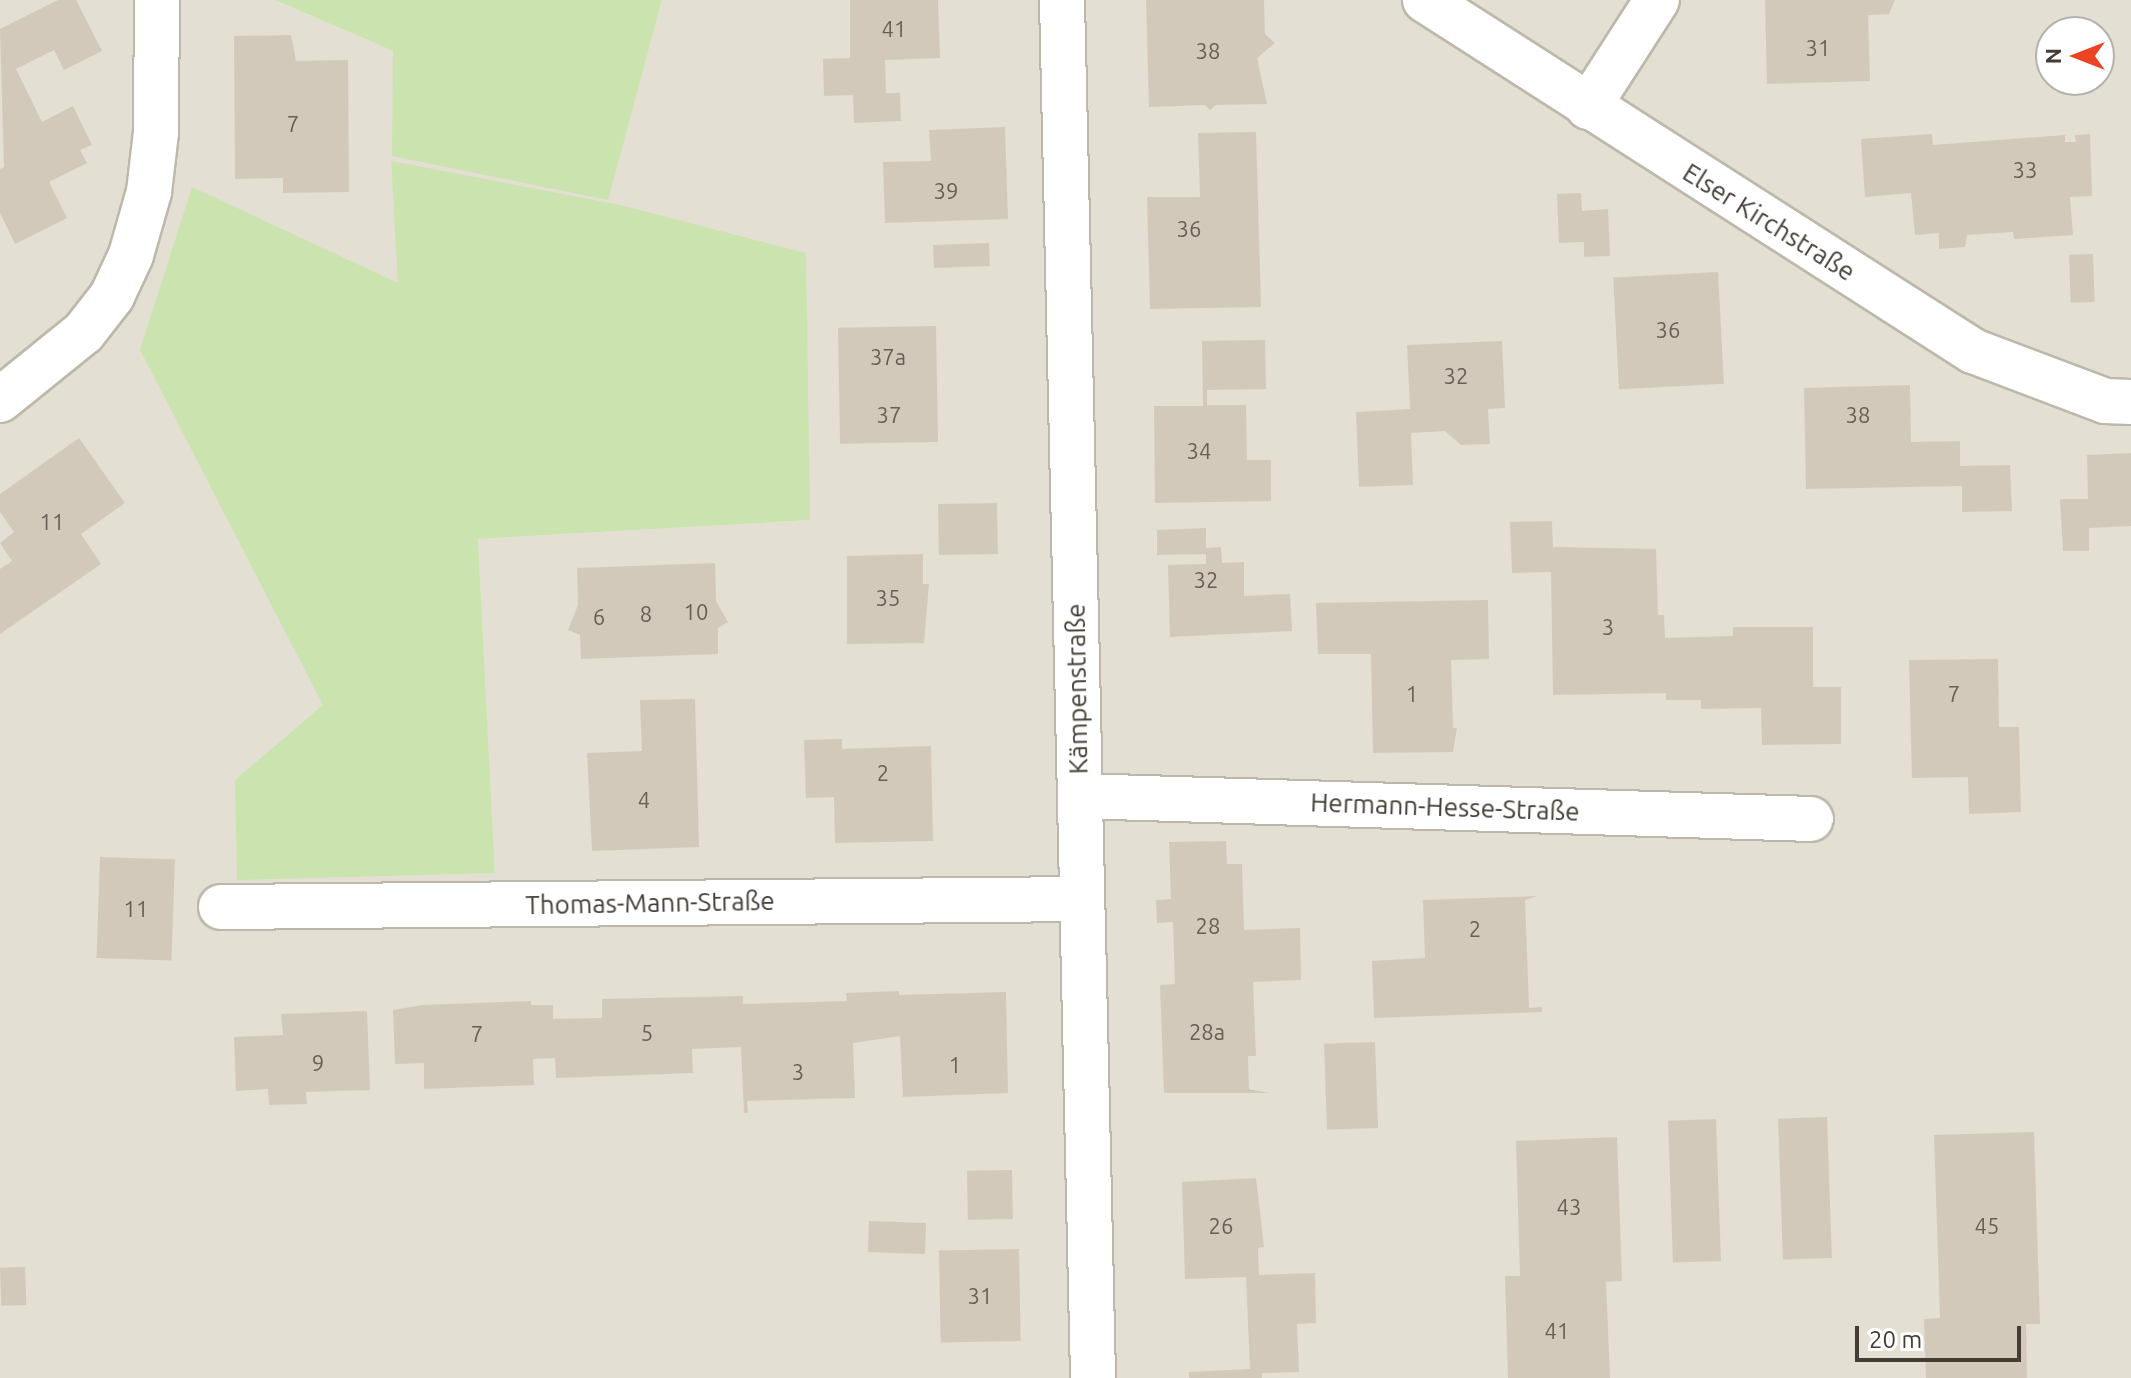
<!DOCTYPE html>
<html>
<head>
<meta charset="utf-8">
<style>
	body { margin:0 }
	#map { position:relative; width:2131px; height:1378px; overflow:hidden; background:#f1ede4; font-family:Ubuntu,sans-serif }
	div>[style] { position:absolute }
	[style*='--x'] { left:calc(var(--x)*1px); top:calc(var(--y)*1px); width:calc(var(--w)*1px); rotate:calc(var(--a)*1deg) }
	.residential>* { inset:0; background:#e4dfd3 }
	.green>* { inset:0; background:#cae3af }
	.building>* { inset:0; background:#d2c9bb; transform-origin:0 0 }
	.roads { filter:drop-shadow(2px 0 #beb8ab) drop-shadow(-2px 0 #beb8ab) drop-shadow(0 2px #beb8ab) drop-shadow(0 -2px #beb8ab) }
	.street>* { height:44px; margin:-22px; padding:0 22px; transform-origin:22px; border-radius:22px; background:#fff }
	span { translate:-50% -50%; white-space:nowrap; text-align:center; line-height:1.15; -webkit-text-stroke:8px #fff; paint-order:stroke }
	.number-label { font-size:22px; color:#676056 }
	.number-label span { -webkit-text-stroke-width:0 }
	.street-label { font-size:26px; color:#433d35 }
	.north { position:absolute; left:2035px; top:16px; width:80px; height:80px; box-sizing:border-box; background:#fff; border:2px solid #b4b1ae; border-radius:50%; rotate:270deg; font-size:22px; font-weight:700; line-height:32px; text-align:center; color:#433d35 }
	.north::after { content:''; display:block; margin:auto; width:28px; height:36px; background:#ea4422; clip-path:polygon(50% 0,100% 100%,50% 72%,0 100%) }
	.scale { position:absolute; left:1855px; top:1326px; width:166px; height:36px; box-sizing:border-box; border:4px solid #433d35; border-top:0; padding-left:10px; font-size:24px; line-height:28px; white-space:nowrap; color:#433d35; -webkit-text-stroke:6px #fff; paint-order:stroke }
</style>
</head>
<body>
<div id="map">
	<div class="residential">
		<div style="clip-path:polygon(evenodd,0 0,275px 0,393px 51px,607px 200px,662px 0,2131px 0,2131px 1378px,0 1378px,0 0,2051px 32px,2099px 32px,2099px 80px,2051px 80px,2051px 32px,0 0,391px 162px,810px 520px,478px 539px,495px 873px,324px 705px,140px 350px,399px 283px,391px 162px)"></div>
	</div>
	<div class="green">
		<div style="clip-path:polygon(275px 0,662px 0,608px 200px,392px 156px,393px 51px)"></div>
		<div style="clip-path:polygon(391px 161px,620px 205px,806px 253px,810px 520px,478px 539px,495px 873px,237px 880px,235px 780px,323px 705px,140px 350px,192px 187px,398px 283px)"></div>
	</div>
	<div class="building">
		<div style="clip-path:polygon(58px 0,76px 0,102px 51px,64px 70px,54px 50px,16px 69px,42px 122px,73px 106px,92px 145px,80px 150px,87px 163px,49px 182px,67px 218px,15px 244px,0 213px,0 169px,4px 167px,0 29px)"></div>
		<div style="clip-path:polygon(850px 0,938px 0,940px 58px,885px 60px,886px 93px,900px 93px,901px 121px,854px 123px,853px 95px,824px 96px,823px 59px,850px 58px)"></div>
		<div style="clip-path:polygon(1146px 0,1264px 0,1265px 34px,1275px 43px,1257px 58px,1267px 104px,1216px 105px,1210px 110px,1205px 105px,1149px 107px)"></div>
		<div style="clip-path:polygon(1765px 0,1895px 0,1889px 14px,1868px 15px,1870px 81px,1767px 84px)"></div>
		<div style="clip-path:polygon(291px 35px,296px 61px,348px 60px,349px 192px,283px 193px,283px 178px,235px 179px,234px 36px)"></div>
		<div style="clip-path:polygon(1005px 127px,1008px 219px,885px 223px,883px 162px,931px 161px,929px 130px)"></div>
		<div style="clip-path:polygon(1256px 132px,1261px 307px,1150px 309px,1147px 197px,1200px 197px,1198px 133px)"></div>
		<div style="clip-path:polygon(1932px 134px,1933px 145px,2065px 135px,2065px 142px,2076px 142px,2075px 135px,2090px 134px,2092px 196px,2070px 197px,2073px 235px,2014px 239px,2013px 232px,1967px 235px,1965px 247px,1939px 249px,1939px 233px,1915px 235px,1911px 193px,1865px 197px,1861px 139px)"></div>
		<div style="clip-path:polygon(1581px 193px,1582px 211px,1608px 209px,1610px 256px,1584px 257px,1584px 242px,1559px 243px,1557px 194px)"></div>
		<div style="left:989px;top:243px;width:23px;height:56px;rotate:88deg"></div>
		<div style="left:2093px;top:254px;width:48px;height:24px;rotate:88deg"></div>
		<div style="left:1718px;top:272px;width:112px;height:105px;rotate:87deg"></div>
		<div style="left:936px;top:326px;width:116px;height:98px;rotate:89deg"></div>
		<div style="clip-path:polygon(1265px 340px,1266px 389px,1207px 390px,1207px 405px,1246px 405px,1247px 460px,1271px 460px,1271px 501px,1155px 503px,1154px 406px,1203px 406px,1202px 341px)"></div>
		<div style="clip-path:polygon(1502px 341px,1505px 408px,1488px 409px,1490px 444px,1461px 445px,1445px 431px,1411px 433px,1413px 485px,1359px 487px,1356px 412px,1410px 409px,1407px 345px)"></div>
		<div style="clip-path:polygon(1910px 385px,1911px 442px,1960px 441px,1960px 466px,2010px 465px,2012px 511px,1962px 512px,1962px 486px,1806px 489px,1804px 388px)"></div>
		<div style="clip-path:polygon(79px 438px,125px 503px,81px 534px,101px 564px,0 634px,0 569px,12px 561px,0 543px,14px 532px,0 512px,0 494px)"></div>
		<div style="clip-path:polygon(2131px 453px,2131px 526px,2089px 528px,2089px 551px,2063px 551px,2060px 499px,2088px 499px,2087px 455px)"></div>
		<div style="left:997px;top:503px;width:51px;height:59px;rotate:89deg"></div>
		<div style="clip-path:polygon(1552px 521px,1553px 547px,1656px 549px,1658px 615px,1664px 615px,1665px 638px,1733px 636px,1733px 627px,1813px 627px,1813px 687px,1841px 687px,1841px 744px,1762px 745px,1761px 708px,1701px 709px,1701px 700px,1666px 700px,1666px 693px,1553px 695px,1551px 572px,1512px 573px,1510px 522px)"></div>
		<div style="clip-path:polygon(1206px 528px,1206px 548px,1221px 547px,1222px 563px,1244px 562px,1244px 596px,1290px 594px,1292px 631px,1170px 637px,1168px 565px,1206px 564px,1206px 554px,1157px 555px,1157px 530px)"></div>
		<div style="clip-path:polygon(923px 554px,923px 584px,929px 584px,924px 643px,847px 644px,847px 556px)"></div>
		<div style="clip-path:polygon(715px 563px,716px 601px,728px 622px,718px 628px,718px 654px,581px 659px,580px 635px,568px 630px,578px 605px,577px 568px)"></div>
		<div style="clip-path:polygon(1488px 600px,1489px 659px,1451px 660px,1453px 728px,1457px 728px,1453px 752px,1373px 753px,1371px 654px,1318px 654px,1316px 603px)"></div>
		<div style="clip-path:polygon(1998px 659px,1999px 727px,2019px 727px,2021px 812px,1969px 814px,1968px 777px,1912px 778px,1909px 660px)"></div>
		<div style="clip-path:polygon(695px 699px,699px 847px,592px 851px,587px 753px,642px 751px,640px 700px)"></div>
		<div style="clip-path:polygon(842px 739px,842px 749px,931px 746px,933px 841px,835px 843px,834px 797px,806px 798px,804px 740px)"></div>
		<div style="clip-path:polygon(1226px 841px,1227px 864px,1242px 864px,1244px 930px,1300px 928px,1301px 980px,1253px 982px,1256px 1056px,1248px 1056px,1249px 1089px,1269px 1093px,1164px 1093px,1160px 985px,1175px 984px,1173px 922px,1157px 923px,1156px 900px,1171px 899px,1169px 842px)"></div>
		<div style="left:100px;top:857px;width:75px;height:101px;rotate:2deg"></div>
		<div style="clip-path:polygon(1538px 896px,1525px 900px,1529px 1008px,1542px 1007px,1542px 1012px,1374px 1018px,1372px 961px,1425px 958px,1423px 900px)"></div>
		<div style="clip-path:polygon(899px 991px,899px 995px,1006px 992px,1008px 1093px,903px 1097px,900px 1036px,853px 1043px,855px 1098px,747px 1101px,748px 1113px,744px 1113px,741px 1047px,692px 1049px,693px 1073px,556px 1078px,555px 1058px,533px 1059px,534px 1085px,424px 1089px,424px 1063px,395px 1064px,393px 1010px,422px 1005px,531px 1001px,531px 1005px,553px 1005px,553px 1019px,602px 1018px,602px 999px,743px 996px,743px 1004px,847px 1001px,846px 993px)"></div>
		<div style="clip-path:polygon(367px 1011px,370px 1090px,306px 1092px,307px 1104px,269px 1105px,268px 1089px,236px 1091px,234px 1037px,283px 1035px,281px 1014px)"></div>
		<div style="left:1375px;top:1042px;width:86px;height:51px;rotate:88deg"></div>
		<div style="left:1827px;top:1117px;width:141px;height:49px;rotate:88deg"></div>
		<div style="left:1716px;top:1119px;width:142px;height:48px;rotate:88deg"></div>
		<div style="clip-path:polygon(2034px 1132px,2040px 1324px,2026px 1324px,2027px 1378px,1926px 1378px,1924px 1319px,1940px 1318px,1934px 1135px)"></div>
		<div style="clip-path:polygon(1617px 1137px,1622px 1281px,1606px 1282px,1610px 1378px,1508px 1378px,1505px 1276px,1520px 1276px,1516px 1141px)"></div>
		<div style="left:1012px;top:1170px;width:49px;height:45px;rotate:89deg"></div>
		<div style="clip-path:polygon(1256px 1178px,1264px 1247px,1258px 1248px,1259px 1275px,1315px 1273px,1316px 1323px,1297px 1324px,1299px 1372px,1262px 1373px,1262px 1378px,1189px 1378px,1189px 1372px,1250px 1369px,1246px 1277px,1185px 1279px,1182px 1182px)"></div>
		<div style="left:926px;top:1223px;width:31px;height:57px;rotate:92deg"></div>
		<div style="left:1019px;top:1249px;width:92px;height:80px;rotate:89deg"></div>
		<div style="left:25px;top:1267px;width:38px;height:25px;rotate:88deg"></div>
	</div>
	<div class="roads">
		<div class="street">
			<div style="--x:1062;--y:0;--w:1378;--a:88.71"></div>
			<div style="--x:1425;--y:0;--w:651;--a:32.64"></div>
			<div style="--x:1973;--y:351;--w:141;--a:20.7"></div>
			<div style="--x:2105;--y:401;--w:26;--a:2"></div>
			<div style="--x:1588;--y:107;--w:127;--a:-57.2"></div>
			<div style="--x:0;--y:400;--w:108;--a:-39"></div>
			<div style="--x:84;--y:332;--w:46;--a:-52.1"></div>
			<div style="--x:112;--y:296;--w:45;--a:-65.1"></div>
			<div style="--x:131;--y:255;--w:66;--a:-74.1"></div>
			<div style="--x:149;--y:192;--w:60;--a:-83.3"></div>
			<div style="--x:156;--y:132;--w:132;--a:-89.6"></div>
			<div style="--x:1080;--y:796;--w:731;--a:1.8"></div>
			<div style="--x:221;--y:907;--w:859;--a:-0.53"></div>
		</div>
	</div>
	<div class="number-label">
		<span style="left:894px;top:29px">41</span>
		<span style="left:1818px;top:48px">31</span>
		<span style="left:1208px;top:51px">38</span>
		<span style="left:293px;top:124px">7</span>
		<span style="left:2025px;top:170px">33</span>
		<span style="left:946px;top:191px">39</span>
		<span style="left:1189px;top:229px">36</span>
		<span style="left:1668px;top:330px">36</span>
		<span style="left:888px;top:357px">37a</span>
		<span style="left:1456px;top:376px">32</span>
		<span style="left:889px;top:415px">37</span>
		<span style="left:1858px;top:415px">38</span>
		<span style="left:1199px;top:451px">34</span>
		<span style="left:52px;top:522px">11</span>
		<span style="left:1206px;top:580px">32</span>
		<span style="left:888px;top:598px">35</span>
		<span style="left:696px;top:612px">10</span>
		<span style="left:646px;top:614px">8</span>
		<span style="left:599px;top:617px">6</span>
		<span style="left:1608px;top:627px">3</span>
		<span style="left:1412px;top:694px">1</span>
		<span style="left:1954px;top:694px">7</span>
		<span style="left:883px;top:773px">2</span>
		<span style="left:644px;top:800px">4</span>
		<span style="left:136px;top:909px">11</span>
		<span style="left:1208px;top:926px">28</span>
		<span style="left:1475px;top:929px">2</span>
		<span style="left:1207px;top:1032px">28a</span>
		<span style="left:647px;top:1033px">5</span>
		<span style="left:477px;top:1034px">7</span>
		<span style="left:318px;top:1063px">9</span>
		<span style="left:955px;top:1065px">1</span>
		<span style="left:798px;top:1072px">3</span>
		<span style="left:1569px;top:1207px">43</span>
		<span style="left:1221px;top:1226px">26</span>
		<span style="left:1987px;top:1226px">45</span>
		<span style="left:980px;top:1296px">31</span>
		<span style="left:1557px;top:1331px">41</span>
	</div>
	<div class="street-label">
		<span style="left:1769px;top:222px;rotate:32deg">Elser Kirchstraße</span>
		<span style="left:1077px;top:689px;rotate:-91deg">Kämpenstraße</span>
		<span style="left:1445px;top:807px;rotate:2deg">Hermann-Hesse-Straße</span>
		<span style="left:650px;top:903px;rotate:-1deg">Thomas-Mann-Straße</span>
	</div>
	<div class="north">N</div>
	<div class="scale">20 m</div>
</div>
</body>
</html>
